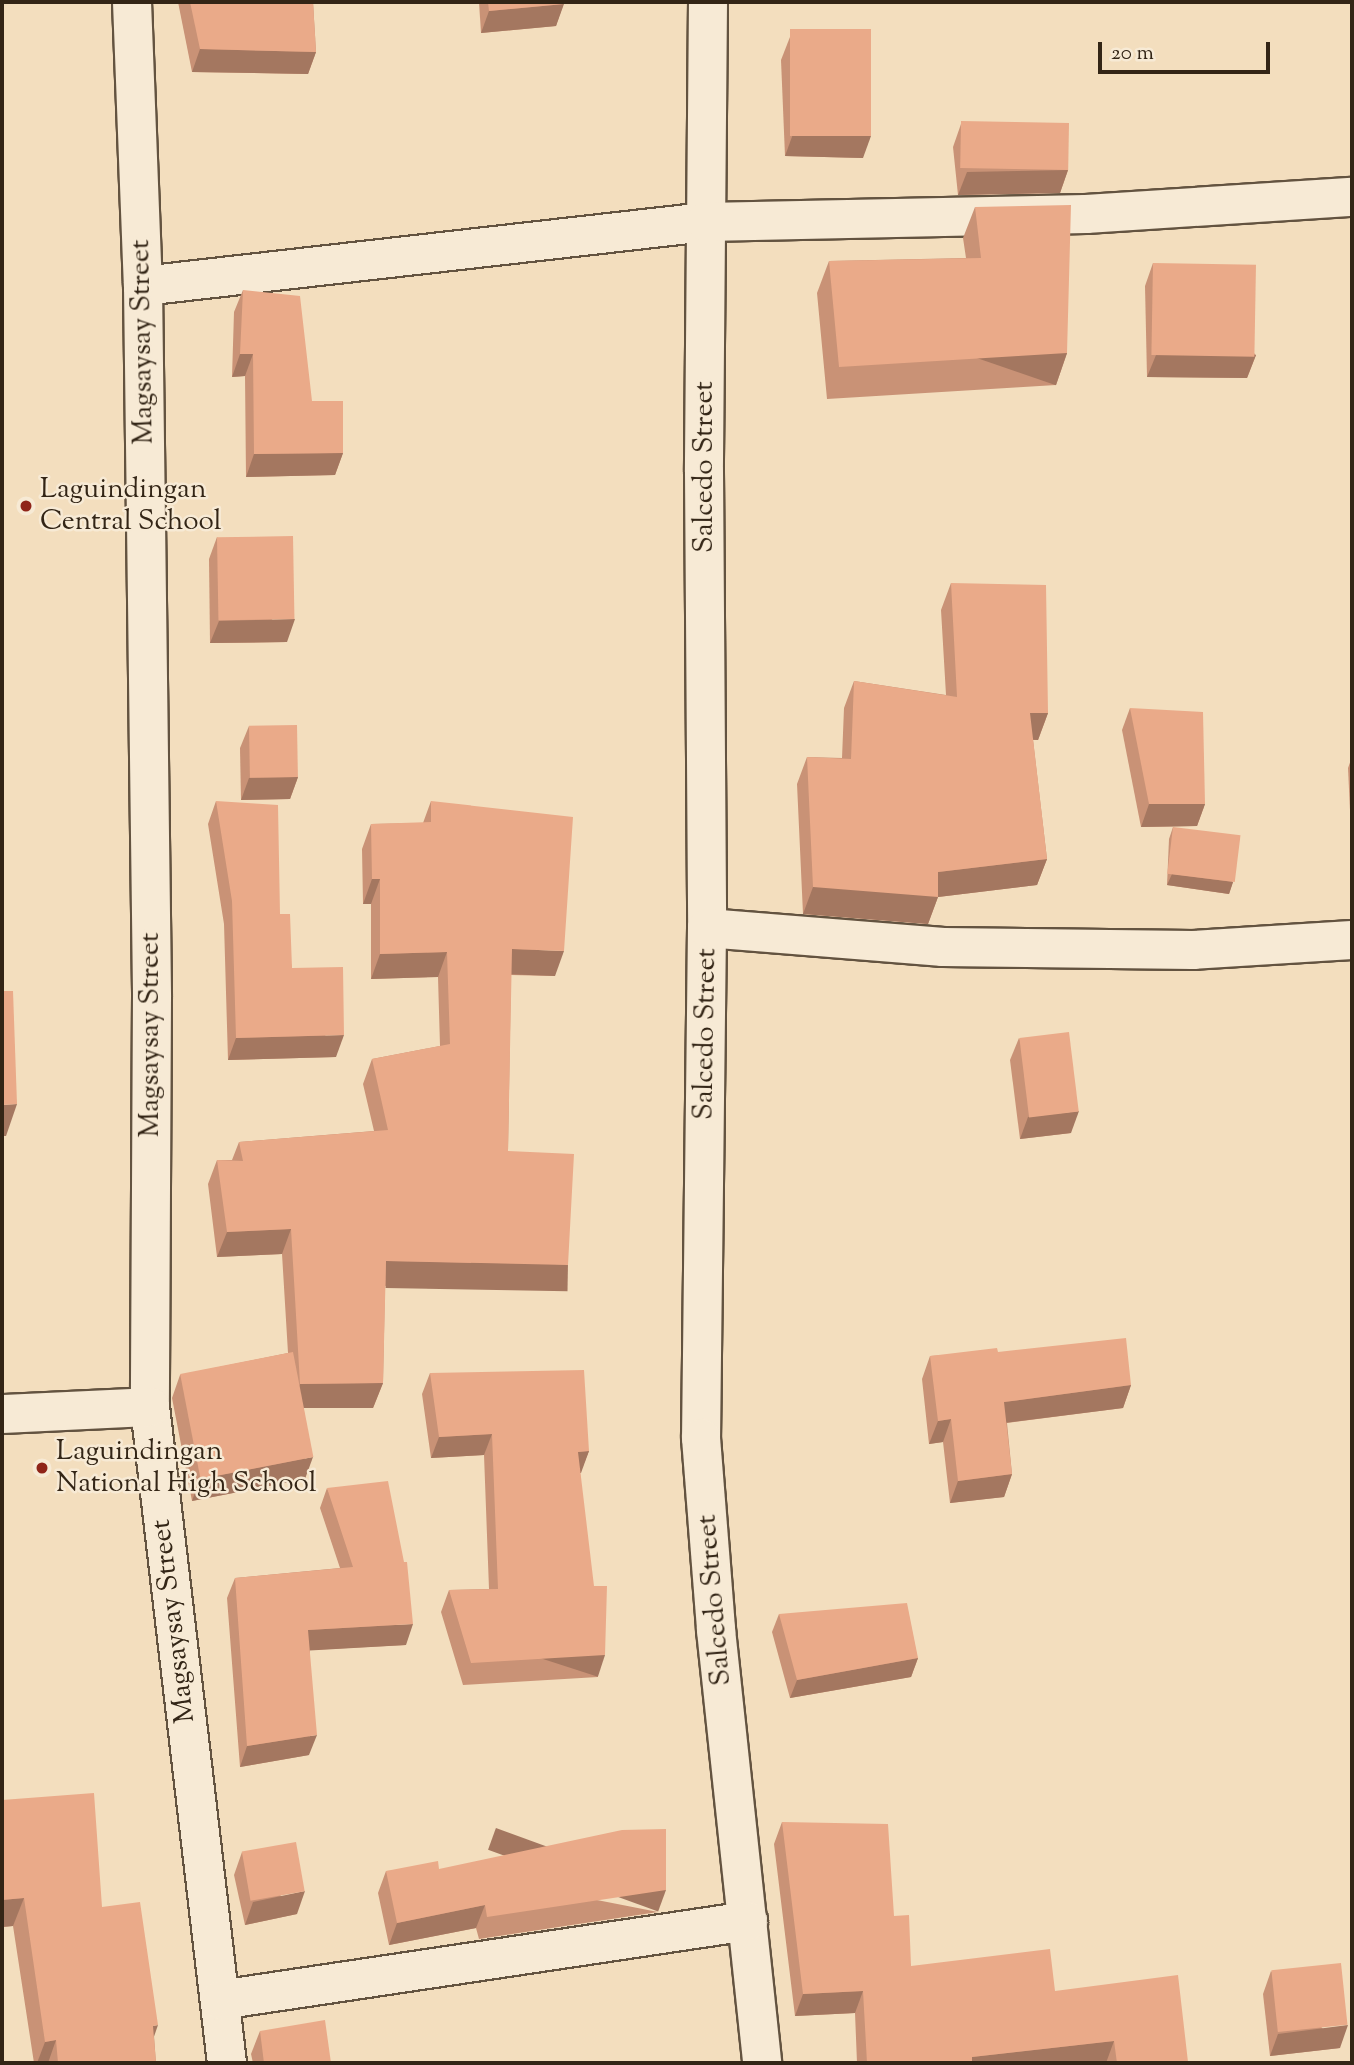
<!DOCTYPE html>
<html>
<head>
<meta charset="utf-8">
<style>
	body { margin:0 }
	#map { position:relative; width:1354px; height:2065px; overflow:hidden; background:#f3debe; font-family:"Sorts Mill Goudy",serif }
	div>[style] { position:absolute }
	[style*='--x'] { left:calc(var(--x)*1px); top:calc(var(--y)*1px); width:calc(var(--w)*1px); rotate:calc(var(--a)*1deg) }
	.roads { filter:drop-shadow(2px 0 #635340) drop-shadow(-2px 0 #635340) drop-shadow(0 2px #635340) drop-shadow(0 -2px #635340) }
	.minor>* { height:38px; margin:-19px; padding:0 19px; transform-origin:19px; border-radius:19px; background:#f7ead5 }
	.wall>* { inset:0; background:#c99276 }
	.shaded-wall>* { inset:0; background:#a47760; transform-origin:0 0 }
	.building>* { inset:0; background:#eaaa89; transform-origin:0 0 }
	.dots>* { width:19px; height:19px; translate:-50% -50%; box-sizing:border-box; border:4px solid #f7ead5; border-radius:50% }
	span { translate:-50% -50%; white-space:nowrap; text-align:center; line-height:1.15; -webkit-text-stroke:5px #f7ead5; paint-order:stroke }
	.street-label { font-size:28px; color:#332516 }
	.poi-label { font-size:28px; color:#332516 }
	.left { translate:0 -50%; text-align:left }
	.frame { position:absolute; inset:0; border:4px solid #332516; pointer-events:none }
	.scale { position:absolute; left:1098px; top:42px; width:172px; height:32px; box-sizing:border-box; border:4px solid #332516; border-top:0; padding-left:9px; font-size:21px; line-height:24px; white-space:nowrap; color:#332516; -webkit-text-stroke:5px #f7ead5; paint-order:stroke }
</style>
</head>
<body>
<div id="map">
	<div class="roads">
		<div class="minor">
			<div style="--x:132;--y:2;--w:284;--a:87.8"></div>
			<div style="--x:143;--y:286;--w:711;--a:89.27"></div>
			<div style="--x:152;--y:997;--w:410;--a:90.3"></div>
			<div style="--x:150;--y:1407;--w:661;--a:83.31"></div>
			<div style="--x:708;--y:2;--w:470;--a:90.5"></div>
			<div style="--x:704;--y:472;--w:456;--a:89.6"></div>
			<div style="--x:707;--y:928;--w:510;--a:90.67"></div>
			<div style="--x:701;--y:1438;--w:193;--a:85.5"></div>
			<div style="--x:716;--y:1630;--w:435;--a:83.9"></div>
			<div style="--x:143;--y:286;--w:567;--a:-6.49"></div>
			<div style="--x:706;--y:222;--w:380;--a:-1.2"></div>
			<div style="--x:1086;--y:214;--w:267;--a:-3.7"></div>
			<div style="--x:707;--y:928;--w:237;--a:4.6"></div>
			<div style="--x:943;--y:947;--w:250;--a:0.7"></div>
			<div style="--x:1193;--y:950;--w:159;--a:-3.6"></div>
			<div style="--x:2;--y:1414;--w:148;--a:-2.7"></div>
			<div style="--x:220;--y:2000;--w:534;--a:-8.51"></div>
		</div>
	</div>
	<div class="wall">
		<div style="clip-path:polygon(178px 2px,313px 2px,316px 52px,308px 74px,192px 72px)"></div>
		<div style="clip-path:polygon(479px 2px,564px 2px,556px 26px,481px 33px)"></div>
		<div style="clip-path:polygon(790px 37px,863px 158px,785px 156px,781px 60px)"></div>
		<div style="clip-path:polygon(961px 124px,1068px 170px,1060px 193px,958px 195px,953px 147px)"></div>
		<div style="clip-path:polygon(975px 207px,1067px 353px,1056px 385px,827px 399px,817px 293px,829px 261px,966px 258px,963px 238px)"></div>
		<div style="clip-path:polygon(1153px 263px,1256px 355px,1247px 378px,1147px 377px,1145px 286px)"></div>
		<div style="clip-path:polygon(243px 290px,343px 453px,335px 475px,246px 477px,245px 376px,232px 377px,234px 312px)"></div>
		<div style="clip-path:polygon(217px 537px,287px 642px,210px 643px,209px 559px)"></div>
		<div style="clip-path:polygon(951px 583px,1048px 713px,1038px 740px,1033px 740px,1047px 859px,1037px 885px,938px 897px,928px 924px,803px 914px,797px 784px,807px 757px,842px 758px,844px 708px,854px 681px,946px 695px,941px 610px)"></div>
		<div style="clip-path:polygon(1130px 708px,1205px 804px,1197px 826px,1141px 827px,1122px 730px)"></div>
		<div style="clip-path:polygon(249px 726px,298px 777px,290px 799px,241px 800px,240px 748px)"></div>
		<div style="clip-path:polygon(1352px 757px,1352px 853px,1348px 768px)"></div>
		<div style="clip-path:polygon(216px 801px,280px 914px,292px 968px,336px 1057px,228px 1060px,224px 924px,208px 824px)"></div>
		<div style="clip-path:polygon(431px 801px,555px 976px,511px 975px,508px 1151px,559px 1290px,385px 1286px,383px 1383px,373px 1408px,304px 1408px,305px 1479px,192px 1501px,172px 1398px,180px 1375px,288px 1353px,282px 1254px,217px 1257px,208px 1184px,217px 1160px,232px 1160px,239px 1142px,374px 1131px,363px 1084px,372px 1059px,440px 1046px,438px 977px,371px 979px,371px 904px,363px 904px,362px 849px,371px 824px,423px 823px)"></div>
		<div style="clip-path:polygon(1173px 827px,1233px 882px,1229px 894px,1167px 885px,1169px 839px)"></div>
		<div style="clip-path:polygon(1019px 1038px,1071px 1133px,1020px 1139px,1010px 1060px)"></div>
		<div style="clip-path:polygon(998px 1352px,1131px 1385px,1123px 1408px,1007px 1423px,1012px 1474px,1004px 1497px,950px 1503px,943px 1442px,929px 1444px,922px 1379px,930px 1356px)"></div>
		<div style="clip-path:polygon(430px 1373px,589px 1451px,580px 1473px,598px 1677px,463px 1685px,441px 1612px,449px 1590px,489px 1589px,484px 1455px,431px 1458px,422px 1394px)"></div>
		<div style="clip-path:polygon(327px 1488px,406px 1645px,310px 1650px,309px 1755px,240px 1767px,227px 1598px,235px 1578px,340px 1568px,320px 1508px)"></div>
		<div style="clip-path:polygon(779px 1614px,918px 1658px,911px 1677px,790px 1698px,772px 1632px)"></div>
		<div style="clip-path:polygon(2px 1800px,102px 1907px,154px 2036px,156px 2063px,34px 2063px,13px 1926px,2px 1927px)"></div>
		<div style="clip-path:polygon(782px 1822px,894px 1916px,911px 1966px,1055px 1991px,1187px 2063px,857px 2063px,855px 2013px,795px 2016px,774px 1844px)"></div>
		<div style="clip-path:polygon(242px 1852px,297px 1914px,245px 1925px,234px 1875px)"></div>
		<div style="clip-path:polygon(439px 1869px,658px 1912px,479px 1939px,476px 1928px,389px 1945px,378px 1893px,386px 1871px)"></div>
		<div style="clip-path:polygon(1271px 1971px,1340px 2048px,1270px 2056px,1263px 1994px)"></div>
		<div style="clip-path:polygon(260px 2031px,331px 2063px,253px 2063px,251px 2054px)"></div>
	</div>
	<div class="shaded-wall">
		<div style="clip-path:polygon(564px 4px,556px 26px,481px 33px,489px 11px)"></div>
		<div style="clip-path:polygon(200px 49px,316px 52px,308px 74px,192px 72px)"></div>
		<div style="clip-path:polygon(793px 134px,871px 136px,863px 158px,785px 156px)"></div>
		<div style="clip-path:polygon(1068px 170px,1060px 193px,958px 195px,967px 172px)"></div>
		<div style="left:1067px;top:353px;width:34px;height:228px;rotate:109deg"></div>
		<div style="clip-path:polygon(240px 354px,253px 354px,245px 376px,232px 377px)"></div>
		<div style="clip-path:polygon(1156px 355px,1256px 355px,1247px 378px,1147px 377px)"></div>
		<div style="clip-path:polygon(343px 453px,335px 475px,246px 477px,254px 454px)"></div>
		<div style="clip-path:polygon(295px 619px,287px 642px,210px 643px,219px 621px)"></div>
		<div style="clip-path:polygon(1030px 713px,1048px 713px,1038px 740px,1020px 739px)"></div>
		<div style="clip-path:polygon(298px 777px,290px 799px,241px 800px,249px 778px)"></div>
		<div style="clip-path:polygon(1149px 804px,1205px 804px,1197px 826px,1141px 827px)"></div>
		<div style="clip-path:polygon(1047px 859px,1037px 885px,938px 897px,928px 924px,803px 914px,813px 887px)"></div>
		<div style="clip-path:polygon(1172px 874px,1233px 882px,1229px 894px,1167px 885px)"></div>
		<div style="clip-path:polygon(372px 879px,380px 879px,371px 904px,363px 904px)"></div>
		<div style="clip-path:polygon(512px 949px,564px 951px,555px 976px,503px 974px)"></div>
		<div style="clip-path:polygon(447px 952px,438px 977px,371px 979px,380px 954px)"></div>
		<div style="clip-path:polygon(344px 1035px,336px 1057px,228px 1060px,236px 1038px)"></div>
		<div style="clip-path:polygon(17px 1104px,6px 1136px,2px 1136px,2px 1105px)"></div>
		<div style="clip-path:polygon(1079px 1111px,1071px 1133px,1020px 1139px,1028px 1117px)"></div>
		<div style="clip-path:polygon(291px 1229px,282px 1254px,217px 1257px,227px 1232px)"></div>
		<div style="left:386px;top:1261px;width:182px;height:27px;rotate:1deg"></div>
		<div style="clip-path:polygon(383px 1383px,373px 1408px,291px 1408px,300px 1384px)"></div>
		<div style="clip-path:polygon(1131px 1385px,1123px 1408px,996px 1424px,1004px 1402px)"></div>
		<div style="clip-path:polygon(951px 1419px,943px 1442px,929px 1444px,938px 1421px)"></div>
		<div style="clip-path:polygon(492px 1434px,484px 1455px,431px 1458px,439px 1437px)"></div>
		<div style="clip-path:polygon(589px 1451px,581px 1473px,570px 1474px,578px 1452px)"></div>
		<div style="clip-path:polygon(313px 1457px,305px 1479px,192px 1501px,200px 1479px)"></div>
		<div style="clip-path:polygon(1012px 1474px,1004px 1497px,950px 1503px,958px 1481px)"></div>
		<div style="clip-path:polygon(413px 1624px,406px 1645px,301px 1651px,308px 1630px)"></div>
		<div style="left:605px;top:1655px;width:23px;height:134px;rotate:108deg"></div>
		<div style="clip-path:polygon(918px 1658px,911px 1677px,790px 1698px,797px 1680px)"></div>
		<div style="clip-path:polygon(317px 1735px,309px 1755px,240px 1767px,247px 1746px)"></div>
		<div style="left:666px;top:1890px;width:23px;height:181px;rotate:110deg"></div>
		<div style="clip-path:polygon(305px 1891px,297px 1914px,245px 1925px,253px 1902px)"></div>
		<div style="clip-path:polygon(24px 1898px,13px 1926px,2px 1927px,2px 1900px)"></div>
		<div style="clip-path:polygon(485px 1905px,476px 1928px,389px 1945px,397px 1923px)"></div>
		<div style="clip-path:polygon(863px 1991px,855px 2013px,795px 2016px,803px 1994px)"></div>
		<div style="clip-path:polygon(158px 2025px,148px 2054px,153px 2026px)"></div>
		<div style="clip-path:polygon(1348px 2025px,1340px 2048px,1270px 2056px,1278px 2034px)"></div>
		<div style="clip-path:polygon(56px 2040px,48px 2063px,37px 2063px,45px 2042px)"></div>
		<div style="clip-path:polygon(1114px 2041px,1106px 2063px,969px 2063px,972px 2057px)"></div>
	</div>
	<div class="building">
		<div style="clip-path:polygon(190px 2px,313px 2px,316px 52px,200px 49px)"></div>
		<div style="clip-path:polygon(488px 2px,564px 2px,564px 4px,489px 11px)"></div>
		<div style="left:871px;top:29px;width:107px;height:81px;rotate:90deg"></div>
		<div style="left:1069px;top:123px;width:47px;height:108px;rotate:91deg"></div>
		<div style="clip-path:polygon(1071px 205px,1067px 353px,839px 367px,829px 261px,981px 258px,975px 207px)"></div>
		<div style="left:1153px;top:263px;width:103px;height:92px;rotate:1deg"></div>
		<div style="clip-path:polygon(243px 290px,300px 296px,312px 401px,343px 401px,343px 453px,254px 454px,253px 354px,240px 354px)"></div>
		<div style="left:293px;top:536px;width:83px;height:76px;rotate:89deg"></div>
		<div style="clip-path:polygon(951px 583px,1046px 585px,1048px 713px,1030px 713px,1047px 859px,938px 872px,938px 897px,813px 887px,807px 757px,851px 759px,854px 681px,957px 697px)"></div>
		<div style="clip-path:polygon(1130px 708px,1203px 712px,1205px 804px,1149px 804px)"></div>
		<div style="left:297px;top:725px;width:52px;height:48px;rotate:89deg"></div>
		<div style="clip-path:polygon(216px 801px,278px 805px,280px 914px,290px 914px,292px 968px,343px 967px,344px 1035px,236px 1038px,232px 901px)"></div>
		<div style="clip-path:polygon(431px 801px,573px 817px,564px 951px,512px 949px,508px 1151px,574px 1154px,568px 1265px,386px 1261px,383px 1383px,300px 1384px,291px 1229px,227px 1232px,217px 1160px,243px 1161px,239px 1142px,388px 1130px,372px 1059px,450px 1044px,447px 952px,380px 954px,380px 879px,372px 879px,371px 824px,431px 822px)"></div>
		<div style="left:1173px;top:827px;width:68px;height:47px;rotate:7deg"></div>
		<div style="clip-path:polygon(2px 991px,13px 991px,17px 1104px,2px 1105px)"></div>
		<div style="left:1069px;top:1032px;width:80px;height:50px;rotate:83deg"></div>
		<div style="clip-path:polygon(1126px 1338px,1131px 1385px,1004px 1402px,1012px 1474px,958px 1481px,951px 1419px,938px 1421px,930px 1356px,997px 1348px,998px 1352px)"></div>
		<div style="left:293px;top:1352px;width:107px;height:115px;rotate:79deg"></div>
		<div style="clip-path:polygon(584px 1370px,589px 1451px,578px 1452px,594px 1586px,607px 1586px,605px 1655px,471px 1663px,449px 1590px,498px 1589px,492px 1434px,439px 1437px,430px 1373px)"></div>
		<div style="clip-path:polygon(388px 1481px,404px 1562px,407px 1562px,413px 1624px,308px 1630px,317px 1735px,247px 1746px,235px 1578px,353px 1567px,327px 1488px)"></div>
		<div style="clip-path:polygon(907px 1603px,918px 1658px,797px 1680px,779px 1614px)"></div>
		<div style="clip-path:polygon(94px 1793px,102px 1907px,140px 1902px,158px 2025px,153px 2026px,156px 2063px,58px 2063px,56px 2040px,45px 2042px,24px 1898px,2px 1900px,2px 1800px)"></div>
		<div style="clip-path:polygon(782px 1822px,888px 1824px,894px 1916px,909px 1915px,911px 1966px,1050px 1949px,1055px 1991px,1178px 1975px,1188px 2062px,1176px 2063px,1117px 2063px,1114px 2041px,972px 2057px,972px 2063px,867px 2063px,863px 1991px,803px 1994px)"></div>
		<div style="clip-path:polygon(666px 1829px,666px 1890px,487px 1917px,485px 1905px,397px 1923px,386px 1871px,438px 1861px,439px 1869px,622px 1830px)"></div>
		<div style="left:296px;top:1842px;width:50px;height:55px;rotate:80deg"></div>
		<div style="left:1341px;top:1963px;width:62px;height:70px;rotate:84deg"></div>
		<div style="clip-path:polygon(325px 2020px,331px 2063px,264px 2063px,260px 2031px)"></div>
	</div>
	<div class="dots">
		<div style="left:26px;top:506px;background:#8f2418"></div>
		<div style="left:42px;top:1468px;background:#8f2418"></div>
	</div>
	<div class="street-label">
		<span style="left:143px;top:342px;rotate:-91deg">Magsaysay Street</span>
		<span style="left:705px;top:467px;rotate:-90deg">Salcedo Street</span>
		<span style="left:706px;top:1034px;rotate:-89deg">Salcedo Street</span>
		<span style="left:151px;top:1035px;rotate:-90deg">Magsaysay Street</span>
		<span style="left:715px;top:1600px;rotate:-95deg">Salcedo Street</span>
		<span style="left:174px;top:1621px;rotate:-97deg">Magsaysay Street</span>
	</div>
	<div class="poi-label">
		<span class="left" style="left:40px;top:506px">Laguindingan<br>Central School</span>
		<span class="left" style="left:56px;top:1468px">Laguindingan<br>National High School</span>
	</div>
	<div class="frame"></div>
	<div class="scale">20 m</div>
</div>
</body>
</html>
